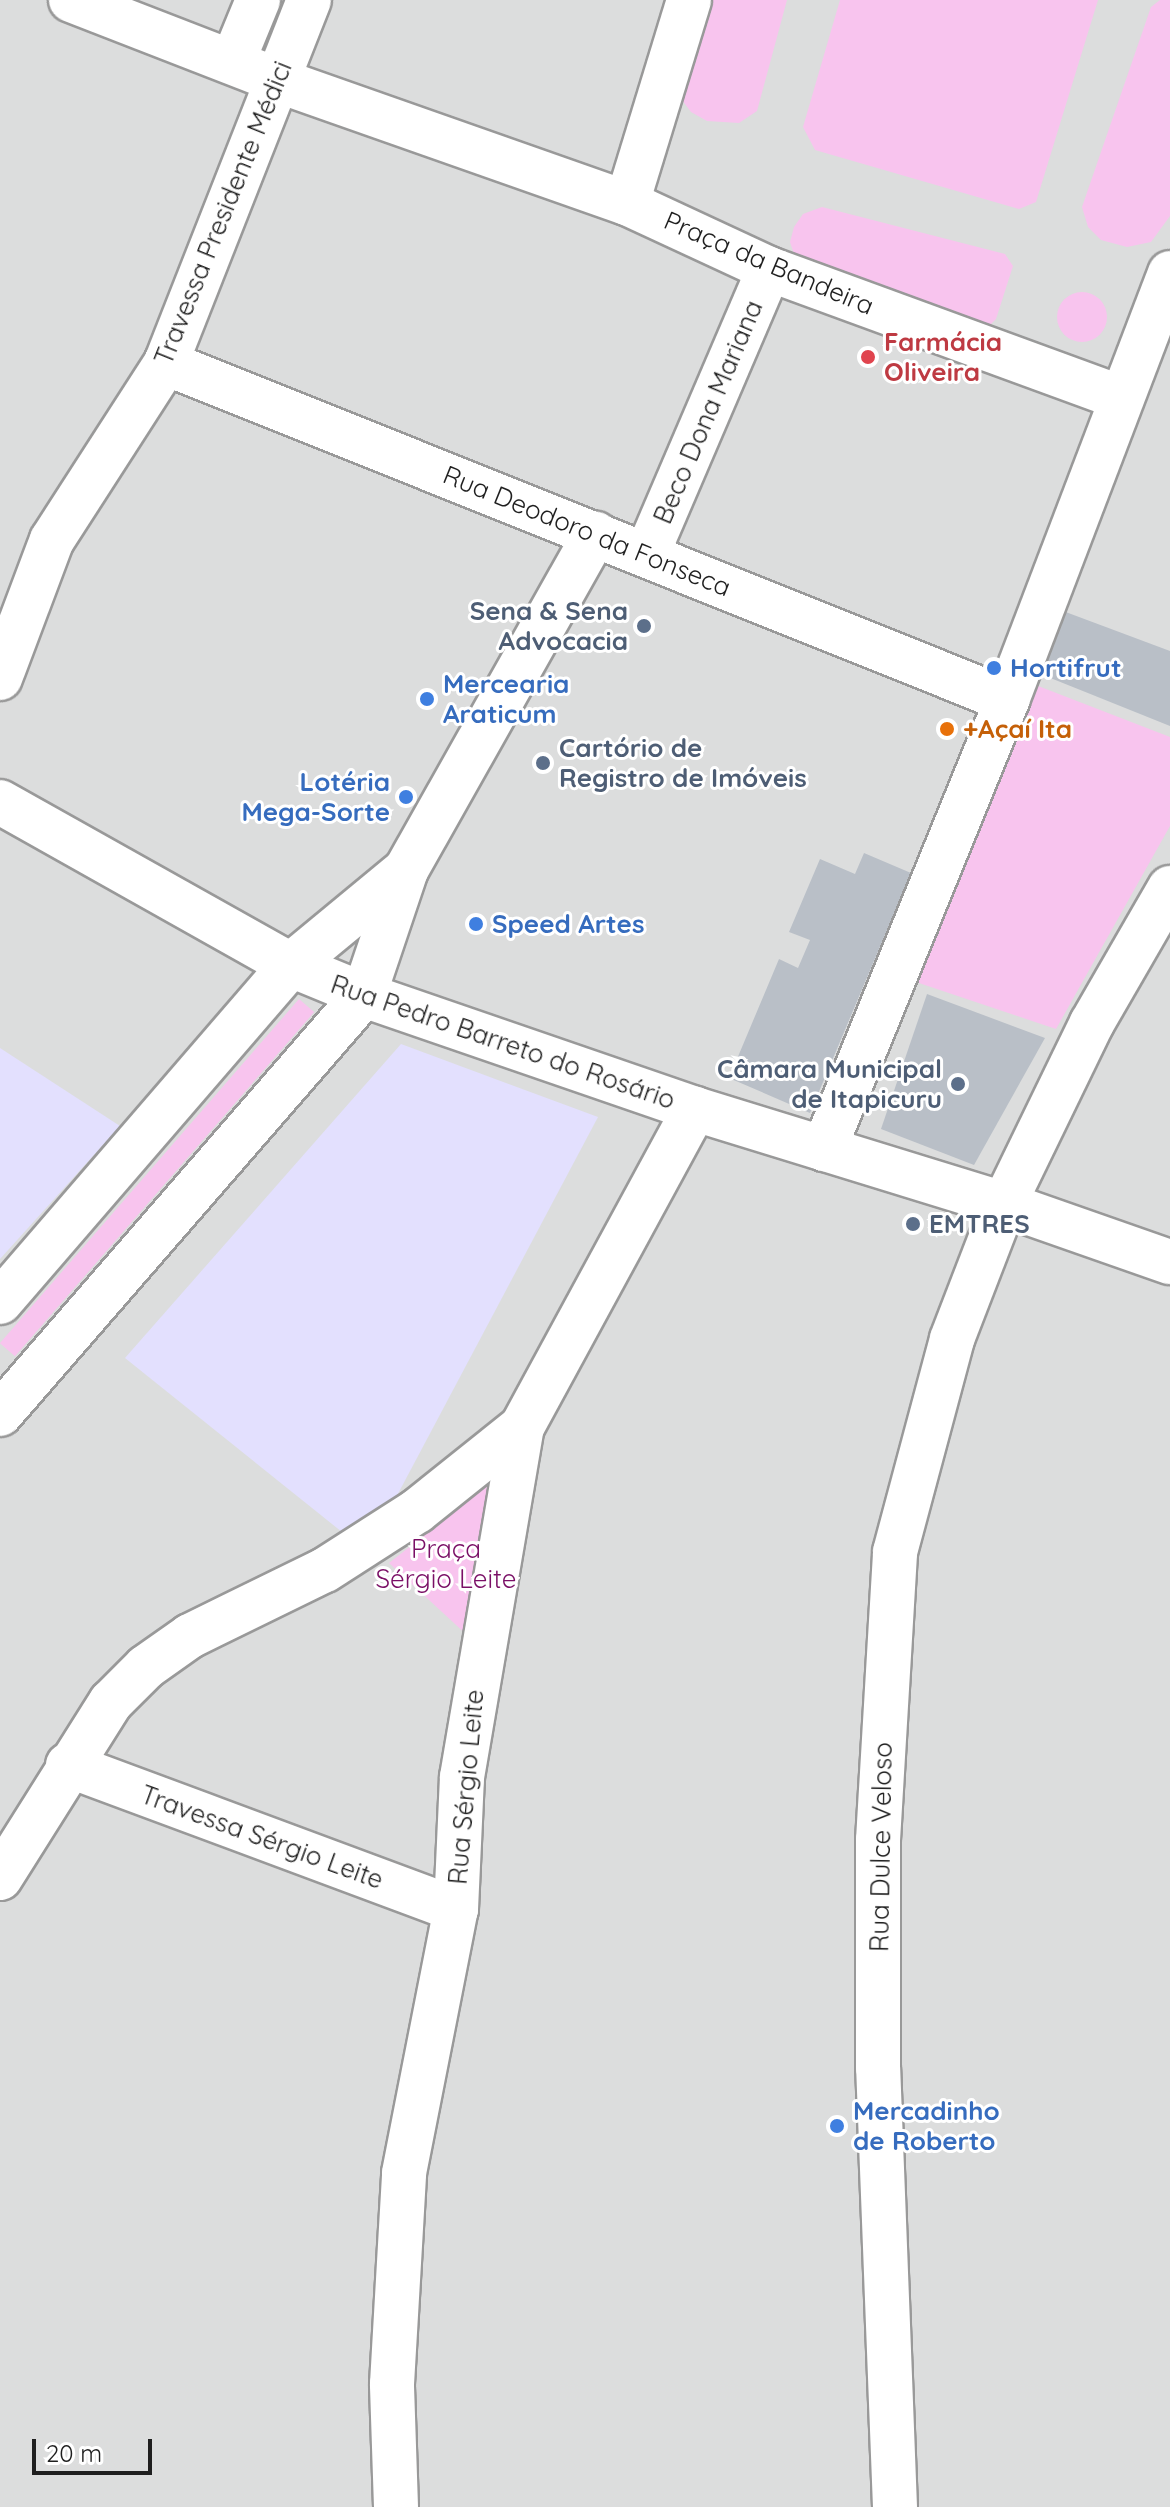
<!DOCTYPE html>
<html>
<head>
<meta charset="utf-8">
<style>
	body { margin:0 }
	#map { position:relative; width:1170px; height:2507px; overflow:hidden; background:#e5e8ef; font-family:Quicksand,sans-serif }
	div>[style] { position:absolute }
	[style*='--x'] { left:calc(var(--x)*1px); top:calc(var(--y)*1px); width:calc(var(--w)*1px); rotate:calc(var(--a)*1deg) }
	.residential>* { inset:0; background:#dcdddd; transform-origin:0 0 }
	.education>* { inset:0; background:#e3e0fe }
	.park>* { inset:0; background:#f8c4ee; transform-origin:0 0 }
	.round { border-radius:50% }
	.building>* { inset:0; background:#b9bfc7 }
	.roads { filter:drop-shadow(2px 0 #999) drop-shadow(-2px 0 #999) drop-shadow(0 2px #999) drop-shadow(0 -2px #999) }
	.minor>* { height:44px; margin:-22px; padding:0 22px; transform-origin:22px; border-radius:22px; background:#fff }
	.dots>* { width:22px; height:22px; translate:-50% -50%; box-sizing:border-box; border:4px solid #fff; border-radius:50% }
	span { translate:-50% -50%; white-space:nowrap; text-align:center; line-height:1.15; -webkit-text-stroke:6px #fff; paint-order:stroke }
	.street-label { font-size:26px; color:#1f1f1f }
	.health-label { font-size:26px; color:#be3a42; font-weight:700 }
	.left { translate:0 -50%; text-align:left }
	.service-label { font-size:26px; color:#4e5e75; font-weight:700 }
	.right { translate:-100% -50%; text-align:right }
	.shop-label { font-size:26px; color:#366cbe; font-weight:700 }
	.food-label { font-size:26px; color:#c56008; font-weight:700 }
	.park-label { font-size:26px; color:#7a0f66 }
	.scale { position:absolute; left:32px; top:2439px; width:120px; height:36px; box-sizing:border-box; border:4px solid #1f1f1f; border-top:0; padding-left:10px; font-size:24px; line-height:28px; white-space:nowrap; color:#1f1f1f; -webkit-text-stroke:6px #fff; paint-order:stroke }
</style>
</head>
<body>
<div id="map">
	<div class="residential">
		<div style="left:0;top:0;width:1170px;height:2507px"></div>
	</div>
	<div class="education">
		<div style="clip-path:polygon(401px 1044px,598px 1117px,392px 1505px,347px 1536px,125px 1358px)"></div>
		<div style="clip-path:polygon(0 1048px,120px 1126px,0 1259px)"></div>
	</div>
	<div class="park">
		<div style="clip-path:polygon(708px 0,787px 0,757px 111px,739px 123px,707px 121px,691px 112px,679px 96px)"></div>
		<div style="clip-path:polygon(840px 0,1098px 0,1036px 202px,1019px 209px,815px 150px,803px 127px)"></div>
		<div style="clip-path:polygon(1160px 0,1170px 0,1170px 216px,1151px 242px,1127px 247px,1101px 240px,1088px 227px,1082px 207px,1151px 7px)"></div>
		<div style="clip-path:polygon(822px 207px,1005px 254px,1013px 266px,996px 319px,988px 327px,795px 257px,790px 242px,794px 227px,803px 214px)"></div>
		<div class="round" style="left:1057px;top:292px;width:50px;height:50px"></div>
		<div style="clip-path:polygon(1033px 684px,1170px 737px,1170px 826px,1056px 1029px,910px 980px)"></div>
		<div style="left:299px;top:999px;width:20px;height:456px;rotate:41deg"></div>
		<div style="clip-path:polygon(501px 1475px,468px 1636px,389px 1563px)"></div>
	</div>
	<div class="building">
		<div style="clip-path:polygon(1063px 611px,1170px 651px,1170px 726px,1038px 673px)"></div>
		<div style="clip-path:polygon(864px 853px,911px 873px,810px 1113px,729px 1078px,779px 959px,798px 968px,810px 940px,789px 932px,820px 859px,855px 874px)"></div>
		<div style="clip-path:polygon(927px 994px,1045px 1038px,974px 1165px,881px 1129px)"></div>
	</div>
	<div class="roads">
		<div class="minor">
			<div style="--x:71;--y:0;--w:221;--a:21.2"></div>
			<div style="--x:277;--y:80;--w:371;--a:19.4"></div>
			<div style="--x:627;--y:203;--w:157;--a:24.9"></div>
			<div style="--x:769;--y:269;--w:375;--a:20.1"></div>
			<div style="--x:233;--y:61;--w:66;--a:-67.7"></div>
			<div style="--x:627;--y:203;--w:212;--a:-73"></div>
			<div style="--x:166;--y:363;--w:906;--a:21.84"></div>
			<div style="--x:647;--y:554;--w:310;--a:-66.8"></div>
			<div style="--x:0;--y:678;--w:147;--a:-69.4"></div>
			<div style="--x:52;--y:540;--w:211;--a:-57.2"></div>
			<div style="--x:166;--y:363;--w:390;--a:-68.5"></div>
			<div style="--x:0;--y:802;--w:334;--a:29.3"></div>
			<div style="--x:291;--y:965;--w:79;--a:22.3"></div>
			<div style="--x:364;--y:995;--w:350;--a:19"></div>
			<div style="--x:695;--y:1109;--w:323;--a:17.1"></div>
			<div style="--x:1004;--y:1204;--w:176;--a:19.3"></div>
			<div style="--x:824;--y:1149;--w:485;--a:-67.8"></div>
			<div style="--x:1007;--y:700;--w:457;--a:-69.1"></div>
			<div style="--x:0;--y:1302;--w:445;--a:-49.2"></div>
			<div style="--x:291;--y:965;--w:149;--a:-39.6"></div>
			<div style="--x:0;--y:1414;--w:555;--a:-49.02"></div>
			<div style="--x:364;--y:995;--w:132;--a:-71.4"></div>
			<div style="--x:406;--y:870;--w:386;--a:-60.6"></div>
			<div style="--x:68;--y:1765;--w:414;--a:20.4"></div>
			<div style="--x:0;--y:1878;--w:208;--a:-57.8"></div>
			<div style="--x:111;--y:1702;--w:49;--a:-45"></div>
			<div style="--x:146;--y:1667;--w:54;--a:-35.2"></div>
			<div style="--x:190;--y:1636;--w:150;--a:-26.1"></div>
			<div style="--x:325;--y:1570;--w:109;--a:-32.7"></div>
			<div style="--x:417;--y:1511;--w:134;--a:-38.7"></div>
			<div style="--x:396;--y:2507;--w:123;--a:-91.9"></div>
			<div style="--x:392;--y:2384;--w:211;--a:-86.7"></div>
			<div style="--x:404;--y:2173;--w:269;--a:-78.9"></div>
			<div style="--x:456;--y:1909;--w:132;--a:-87.4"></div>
			<div style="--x:462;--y:1777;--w:355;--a:-80.3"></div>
			<div style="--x:522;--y:1427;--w:362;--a:-61.5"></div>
			<div style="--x:895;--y:2507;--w:439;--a:-92.2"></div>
			<div style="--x:878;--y:2068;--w:228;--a:-90"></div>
			<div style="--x:878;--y:1840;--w:289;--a:-86.6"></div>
			<div style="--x:895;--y:1552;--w:220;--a:-75"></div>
			<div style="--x:952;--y:1339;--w:145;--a:-68.9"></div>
			<div style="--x:1004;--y:1204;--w:201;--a:-64.1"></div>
			<div style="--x:1092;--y:1023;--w:156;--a:-60"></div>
		</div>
	</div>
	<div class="dots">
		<div style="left:868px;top:357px;background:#e0444e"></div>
		<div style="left:644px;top:626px;background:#5c6f8a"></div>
		<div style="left:994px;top:668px;background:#3f7fe0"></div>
		<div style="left:427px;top:699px;background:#3f7fe0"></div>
		<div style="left:947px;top:729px;background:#e8710a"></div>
		<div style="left:543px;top:763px;background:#5c6f8a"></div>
		<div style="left:406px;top:797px;background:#3f7fe0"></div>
		<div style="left:476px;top:924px;background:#3f7fe0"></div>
		<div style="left:958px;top:1084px;background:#5c6f8a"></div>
		<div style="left:913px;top:1224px;background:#5c6f8a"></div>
		<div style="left:837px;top:2126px;background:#3f7fe0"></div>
	</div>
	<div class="street-label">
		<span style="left:223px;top:213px;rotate:-68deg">Travessa Presidente Médici</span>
		<span style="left:769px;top:263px;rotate:23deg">Praça da Bandeira</span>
		<span style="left:708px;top:412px;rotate:-67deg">Beco Dona Mariana</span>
		<span style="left:587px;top:531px;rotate:22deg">Rua Deodoro da Fonseca</span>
		<span style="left:503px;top:1042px;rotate:19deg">Rua Pedro Barreto do Rosário</span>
		<span style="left:466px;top:1787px;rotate:-85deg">Rua Sérgio Leite</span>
		<span style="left:262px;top:1837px;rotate:20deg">Travessa Sérgio Leite</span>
		<span style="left:881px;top:1847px;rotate:-89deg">Rua Dulce Veloso</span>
	</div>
	<div class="health-label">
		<span class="left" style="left:884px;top:357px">Farmácia<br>Oliveira</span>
	</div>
	<div class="service-label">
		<span class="right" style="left:628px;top:626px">Sena &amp; Sena<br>Advocacia</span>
		<span class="left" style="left:559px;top:763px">Cartório de<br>Registro de Imóveis</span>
		<span class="right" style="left:942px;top:1084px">Câmara Municipal<br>de Itapicuru</span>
		<span class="left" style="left:929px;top:1224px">EMTRES</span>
	</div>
	<div class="shop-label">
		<span class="left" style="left:1010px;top:668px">Hortifrut</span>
		<span class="left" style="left:443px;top:699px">Mercearia<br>Araticum</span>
		<span class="right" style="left:390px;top:797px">Lotéria<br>Mega-Sorte</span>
		<span class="left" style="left:492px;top:924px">Speed Artes</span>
		<span class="left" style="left:853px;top:2126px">Mercadinho<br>de Roberto</span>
	</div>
	<div class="food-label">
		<span class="left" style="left:963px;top:729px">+Açaí Ita</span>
	</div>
	<div class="park-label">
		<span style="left:446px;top:1564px">Praça<br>Sérgio Leite</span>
	</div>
	<div class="scale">20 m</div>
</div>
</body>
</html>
